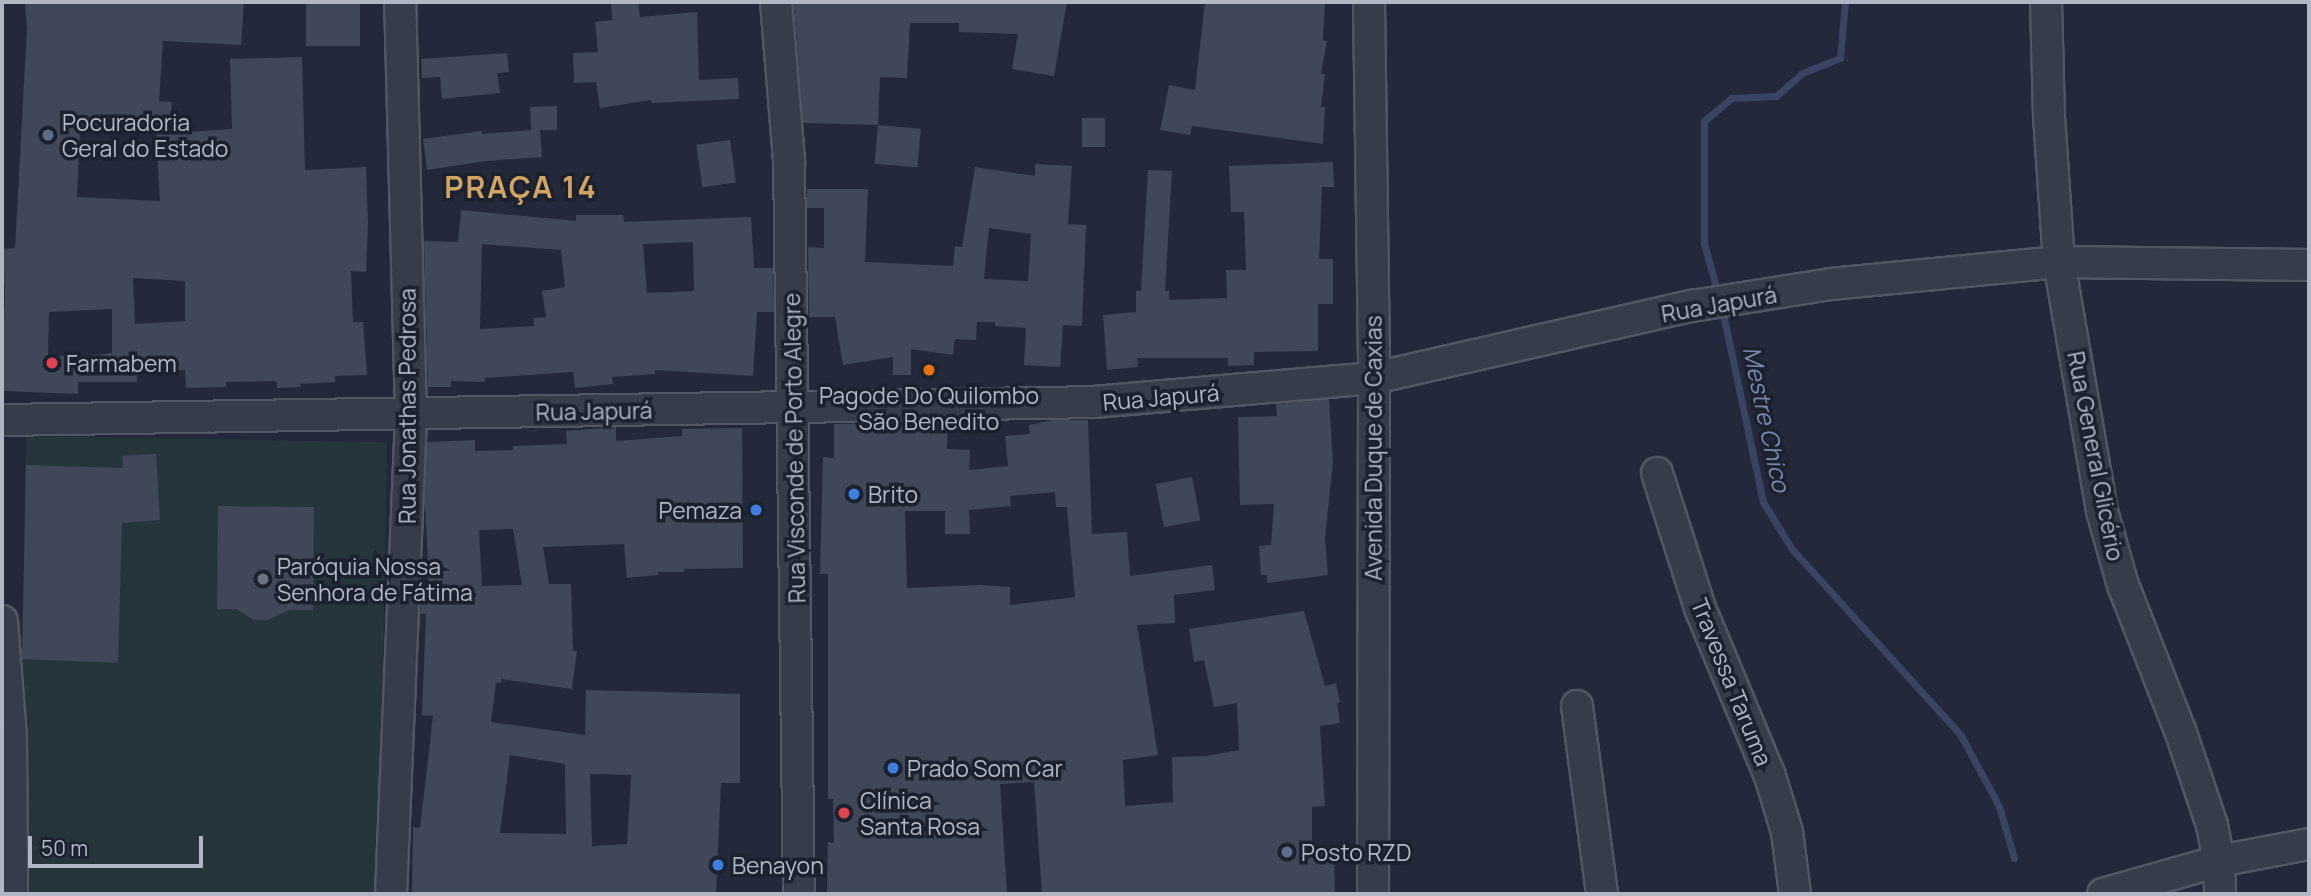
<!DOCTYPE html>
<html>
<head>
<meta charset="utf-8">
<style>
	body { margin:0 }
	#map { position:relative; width:2311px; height:896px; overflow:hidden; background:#23293a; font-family:Manrope,sans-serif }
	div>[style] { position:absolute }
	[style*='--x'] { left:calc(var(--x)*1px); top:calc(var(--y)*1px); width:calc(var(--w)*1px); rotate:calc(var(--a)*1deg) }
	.green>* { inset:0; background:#25353b; transform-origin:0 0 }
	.stream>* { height:7px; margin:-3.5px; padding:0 3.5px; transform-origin:3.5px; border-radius:3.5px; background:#394463 }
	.building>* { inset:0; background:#3f4759; transform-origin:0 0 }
	.roads { filter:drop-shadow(2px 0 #525765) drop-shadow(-2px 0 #525765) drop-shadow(0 2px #525765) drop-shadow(0 -2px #525765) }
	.minor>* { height:30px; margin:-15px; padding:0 15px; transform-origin:15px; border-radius:15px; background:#373c4b }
	.dots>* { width:19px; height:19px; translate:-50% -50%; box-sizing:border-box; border:4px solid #1c212f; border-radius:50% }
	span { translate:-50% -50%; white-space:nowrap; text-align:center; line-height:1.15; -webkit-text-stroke:7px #1c212f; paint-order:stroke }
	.poi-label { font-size:23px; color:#b2b7c6 }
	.left { translate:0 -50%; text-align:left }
	.right { translate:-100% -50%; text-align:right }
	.street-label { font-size:23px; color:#b2b7c6 }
	.water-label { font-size:24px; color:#7b88ad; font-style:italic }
	.district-label { font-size:30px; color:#d0a463; font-weight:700; letter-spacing:2px }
	.frame { position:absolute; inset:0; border:4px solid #b2b7c6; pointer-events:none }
	.scale { position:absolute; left:28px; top:836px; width:175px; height:32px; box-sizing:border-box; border:4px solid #b2b7c6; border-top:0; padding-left:9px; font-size:21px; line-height:24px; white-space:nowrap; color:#b2b7c6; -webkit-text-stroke:5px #1c212f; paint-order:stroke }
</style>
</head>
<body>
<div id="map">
	<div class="green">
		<div style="left:26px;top:436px;width:361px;height:458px;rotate:1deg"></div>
	</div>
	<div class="stream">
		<div style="--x:1718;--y:294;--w:52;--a:-105.6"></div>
		<div style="--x:1704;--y:244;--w:123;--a:-90"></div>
		<div style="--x:1704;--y:121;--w:35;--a:-40"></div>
		<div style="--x:1731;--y:98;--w:45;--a:-2.5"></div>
		<div style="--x:1776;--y:96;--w:35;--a:-41"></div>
		<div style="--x:1802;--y:73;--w:41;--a:-21.5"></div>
		<div style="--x:1840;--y:58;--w:56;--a:-84.9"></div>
		<div style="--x:1722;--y:309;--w:197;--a:78"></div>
		<div style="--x:1763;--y:502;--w:55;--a:58.3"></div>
		<div style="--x:1792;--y:549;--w:250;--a:47.8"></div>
		<div style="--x:1960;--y:734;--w:82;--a:61.6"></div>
		<div style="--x:1999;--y:806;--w:54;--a:73.9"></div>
	</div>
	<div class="building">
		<div style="clip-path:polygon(evenodd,25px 2px,244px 2px,241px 45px,163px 41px,159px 101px,172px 102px,170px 133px,232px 129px,230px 59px,302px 57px,305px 170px,366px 167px,368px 224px,366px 272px,351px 271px,353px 322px,363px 322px,367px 375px,335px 376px,335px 382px,300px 384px,301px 387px,277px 388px,276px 381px,226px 382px,226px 387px,186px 388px,185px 370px,137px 372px,137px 382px,78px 382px,78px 394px,2px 391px,5px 292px,3px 249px,15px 248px,27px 28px,25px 2px,80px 129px,166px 133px,156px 134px,160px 201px,77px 197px,80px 129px,25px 2px,133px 278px,185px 281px,185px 321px,135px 324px,133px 278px,25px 2px,112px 309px,112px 353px,79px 357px,48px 355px,49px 312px,112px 309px)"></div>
		<div style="left:306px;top:2px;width:54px;height:44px"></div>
		<div style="clip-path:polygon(611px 2px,638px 2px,640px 17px,697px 12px,699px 80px,738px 78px,739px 99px,651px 103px,651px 100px,600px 108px,596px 82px,574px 83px,573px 53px,598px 52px,595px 22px,612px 20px)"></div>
		<div style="clip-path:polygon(794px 2px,1067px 2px,1054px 76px,1012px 69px,1018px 34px,959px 32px,959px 23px,910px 23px,907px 78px,880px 77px,878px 125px,803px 123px)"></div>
		<div style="clip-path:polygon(1205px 2px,1325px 2px,1323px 40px,1327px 41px,1321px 74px,1325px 74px,1321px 107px,1325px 107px,1323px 144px,1192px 126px,1190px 135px,1160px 130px,1169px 85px,1195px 90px)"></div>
		<div style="clip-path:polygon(507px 53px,509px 72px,497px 73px,500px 93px,442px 99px,440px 77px,422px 78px,421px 59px)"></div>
		<div style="clip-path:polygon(557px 106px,557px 130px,540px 130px,542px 157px,486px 161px,427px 170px,423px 139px,482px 131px,482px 134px,531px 130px,530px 107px)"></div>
		<div style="left:1082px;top:118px;width:23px;height:29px"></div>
		<div style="left:878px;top:125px;width:43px;height:39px;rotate:5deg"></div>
		<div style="left:730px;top:140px;width:43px;height:34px;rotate:82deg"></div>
		<div style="clip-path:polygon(1333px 162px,1334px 187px,1322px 187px,1319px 259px,1333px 259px,1333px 304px,1318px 304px,1318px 351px,1254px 352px,1254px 365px,1228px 366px,1228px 358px,1137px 358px,1138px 367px,1107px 370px,1103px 315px,1136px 312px,1136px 291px,1141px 291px,1148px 170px,1172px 171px,1165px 291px,1169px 291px,1169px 300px,1227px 298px,1226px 270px,1246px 270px,1244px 212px,1231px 212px,1229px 166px)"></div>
		<div style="clip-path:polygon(evenodd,1035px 164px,1072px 166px,1068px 224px,1086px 225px,1082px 326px,1063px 325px,1060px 367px,1024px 365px,1026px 328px,995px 326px,995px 322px,977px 322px,976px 340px,955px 339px,953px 355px,911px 349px,911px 375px,893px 375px,893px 357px,843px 365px,835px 317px,809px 317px,808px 247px,824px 248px,824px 208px,807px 208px,807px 189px,868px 189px,865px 262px,953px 266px,955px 246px,962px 247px,975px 167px,1035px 176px,1035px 164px,989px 228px,1031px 234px,1028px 281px,984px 279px,989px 228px)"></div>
		<div style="clip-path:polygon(evenodd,461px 210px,576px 221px,576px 215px,623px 215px,624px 222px,751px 217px,754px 268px,773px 268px,774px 312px,757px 312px,753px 376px,655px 370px,655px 374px,612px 377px,613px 384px,575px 388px,573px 372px,485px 378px,485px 382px,451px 381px,451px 387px,428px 387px,424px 241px,458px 242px,461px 210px,693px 242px,694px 291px,647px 293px,643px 244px,693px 242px,461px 210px,482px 244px,561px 250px,565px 287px,542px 291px,546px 317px,533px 318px,534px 326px,480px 329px,482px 244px)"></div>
		<div style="clip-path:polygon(1329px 399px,1333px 462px,1325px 538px,1328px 575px,1267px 583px,1267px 575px,1261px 575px,1259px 546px,1271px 545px,1274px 504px,1240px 505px,1238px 417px,1277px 416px,1276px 404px)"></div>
		<div style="clip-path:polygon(evenodd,1053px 420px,1088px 420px,1092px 534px,1127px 532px,1130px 576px,1212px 565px,1215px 590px,1174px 595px,1175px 623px,1137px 625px,1158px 755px,1123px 760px,1125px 806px,1173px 802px,1172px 757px,1206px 756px,1239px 750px,1237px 703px,1214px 707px,1204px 660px,1194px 662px,1189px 629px,1304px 611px,1325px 686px,1336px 683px,1340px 702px,1337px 703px,1340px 723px,1320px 726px,1325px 806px,1312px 807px,1312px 853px,1334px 853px,1335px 894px,1042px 894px,1034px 782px,1000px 784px,1007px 894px,827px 894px,828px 842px,834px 843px,833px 799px,828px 799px,828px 574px,820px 574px,823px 457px,834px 458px,834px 424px,948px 422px,947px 449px,970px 450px,969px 470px,1008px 466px,1005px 436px,1030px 434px,1029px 425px,1053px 420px,1055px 492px,1056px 507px,1067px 507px,1075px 597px,1010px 605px,1010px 587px,981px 585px,907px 588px,905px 511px,945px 511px,945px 534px,970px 534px,969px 510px,1011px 506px,1010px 496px,1055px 492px)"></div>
		<div style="clip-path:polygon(evenodd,616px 427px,616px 441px,682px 436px,682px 429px,742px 428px,743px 568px,684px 569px,684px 572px,658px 572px,658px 575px,627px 578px,624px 544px,543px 547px,549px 584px,571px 584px,573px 651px,577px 651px,572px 689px,501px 679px,501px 683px,496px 683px,491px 722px,585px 735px,586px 690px,740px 694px,740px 783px,721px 783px,716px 894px,412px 894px,413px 827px,420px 828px,433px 716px,422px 715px,426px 614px,420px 614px,422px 583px,429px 583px,425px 504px,427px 442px,475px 440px,475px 451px,513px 450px,513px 446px,567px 444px,566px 431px,616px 427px,513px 529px,522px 585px,482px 586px,479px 530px,513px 529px,616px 427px,510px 755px,565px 764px,566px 834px,500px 833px,510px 755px,616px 427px,590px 774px,631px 775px,627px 844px,592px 846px,590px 774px)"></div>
		<div style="clip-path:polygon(156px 454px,160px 520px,122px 523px,118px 663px,22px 659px,26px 465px,123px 468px,122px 456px)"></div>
		<div style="left:1192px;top:477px;width:44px;height:37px;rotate:79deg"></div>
		<div style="clip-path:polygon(218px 506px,314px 507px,313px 610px,290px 610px,267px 620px,254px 620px,236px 609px,217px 609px)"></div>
	</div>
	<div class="roads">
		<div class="minor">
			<div style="--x:776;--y:2;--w:160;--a:85.3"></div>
			<div style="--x:789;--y:161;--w:733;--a:89.22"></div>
			<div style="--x:1369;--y:2;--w:376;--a:89.2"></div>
			<div style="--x:1374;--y:378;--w:516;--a:90.11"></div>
			<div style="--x:2046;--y:2;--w:114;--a:88.5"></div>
			<div style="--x:2049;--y:116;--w:146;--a:86.1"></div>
			<div style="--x:2059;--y:262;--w:253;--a:80.2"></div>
			<div style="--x:2102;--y:511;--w:77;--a:74.2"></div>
			<div style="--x:2123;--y:585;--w:159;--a:68.6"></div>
			<div style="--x:2181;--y:733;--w:97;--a:71.4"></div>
			<div style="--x:2212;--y:825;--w:37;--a:79"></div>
			<div style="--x:2219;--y:861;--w:33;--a:88"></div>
			<div style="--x:2;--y:420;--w:1092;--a:-0.94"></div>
			<div style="--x:1094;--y:402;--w:281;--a:-4.9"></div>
			<div style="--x:1374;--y:378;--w:326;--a:-12.8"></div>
			<div style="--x:1692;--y:306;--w:141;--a:-9"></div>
			<div style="--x:1831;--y:284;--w:229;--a:-5.5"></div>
			<div style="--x:2059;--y:262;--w:250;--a:0.7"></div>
			<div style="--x:1657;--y:473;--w:142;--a:72.3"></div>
			<div style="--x:1700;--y:608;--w:182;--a:67.4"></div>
			<div style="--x:1770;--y:776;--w:59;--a:73.1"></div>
			<div style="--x:1787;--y:832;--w:63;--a:82.6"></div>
			<div style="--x:2;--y:621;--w:118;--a:85.6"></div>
			<div style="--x:11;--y:739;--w:155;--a:89.6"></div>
			<div style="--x:1577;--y:706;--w:190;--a:82.4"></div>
			<div style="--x:391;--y:894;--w:478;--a:-87.6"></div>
			<div style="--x:411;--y:416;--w:414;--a:-91.5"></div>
			<div style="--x:2103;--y:894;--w:121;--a:-15.9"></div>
			<div style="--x:2219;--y:861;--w:92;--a:-10.7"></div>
		</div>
	</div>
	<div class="dots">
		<div style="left:48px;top:135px;background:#5c6f8a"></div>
		<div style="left:52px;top:363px;background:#e0444e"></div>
		<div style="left:929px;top:370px;background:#e8710a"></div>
		<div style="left:854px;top:494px;background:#3f7fe0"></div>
		<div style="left:756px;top:510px;background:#3f7fe0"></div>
		<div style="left:263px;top:579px;background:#6b7280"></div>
		<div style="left:893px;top:768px;background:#3f7fe0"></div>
		<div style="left:844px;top:813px;background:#e0444e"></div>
		<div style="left:1287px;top:852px;background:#5c6f8a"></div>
		<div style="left:718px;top:865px;background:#3f7fe0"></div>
	</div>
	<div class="poi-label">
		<span class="left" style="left:62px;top:135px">Pocuradoria<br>Geral do Estado</span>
		<span class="left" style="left:66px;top:363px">Farmabem</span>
		<span style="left:929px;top:408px">Pagode Do Quilombo<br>São Benedito</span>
		<span class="left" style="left:868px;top:494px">Brito</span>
		<span class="right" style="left:742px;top:510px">Pemaza</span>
		<span class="left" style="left:277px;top:579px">Paróquia Nossa<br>Senhora de Fátima</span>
		<span class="left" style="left:907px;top:768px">Prado Som Car</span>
		<span class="left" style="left:860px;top:813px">Clínica<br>Santa Rosa</span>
		<span class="left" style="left:1301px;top:852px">Posto RZD</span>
		<span class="left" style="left:732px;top:865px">Benayon</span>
	</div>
	<div class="street-label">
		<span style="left:1719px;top:304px;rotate:-10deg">Rua Japurá</span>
		<span style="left:1161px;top:397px;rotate:-5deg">Rua Japurá</span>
		<span style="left:407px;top:406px;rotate:-90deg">Rua Jonathas Pedrosa</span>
		<span style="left:594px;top:411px;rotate:-1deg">Rua Japurá</span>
		<span style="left:794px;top:448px;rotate:-91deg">Rua Visconde de Porto Alegre</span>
		<span style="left:1373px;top:448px;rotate:-90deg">Avenida Duque de Caxias</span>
		<span style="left:2096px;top:456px;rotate:79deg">Rua General Glicério</span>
		<span style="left:1732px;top:682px;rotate:68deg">Travessa Taruma</span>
	</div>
	<div class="water-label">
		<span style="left:1767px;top:419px;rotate:78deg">Mestre Chico</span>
	</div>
	<div class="district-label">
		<span style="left:521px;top:187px">PRAÇA 14</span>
	</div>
	<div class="frame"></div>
	<div class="scale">50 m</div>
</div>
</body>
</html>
